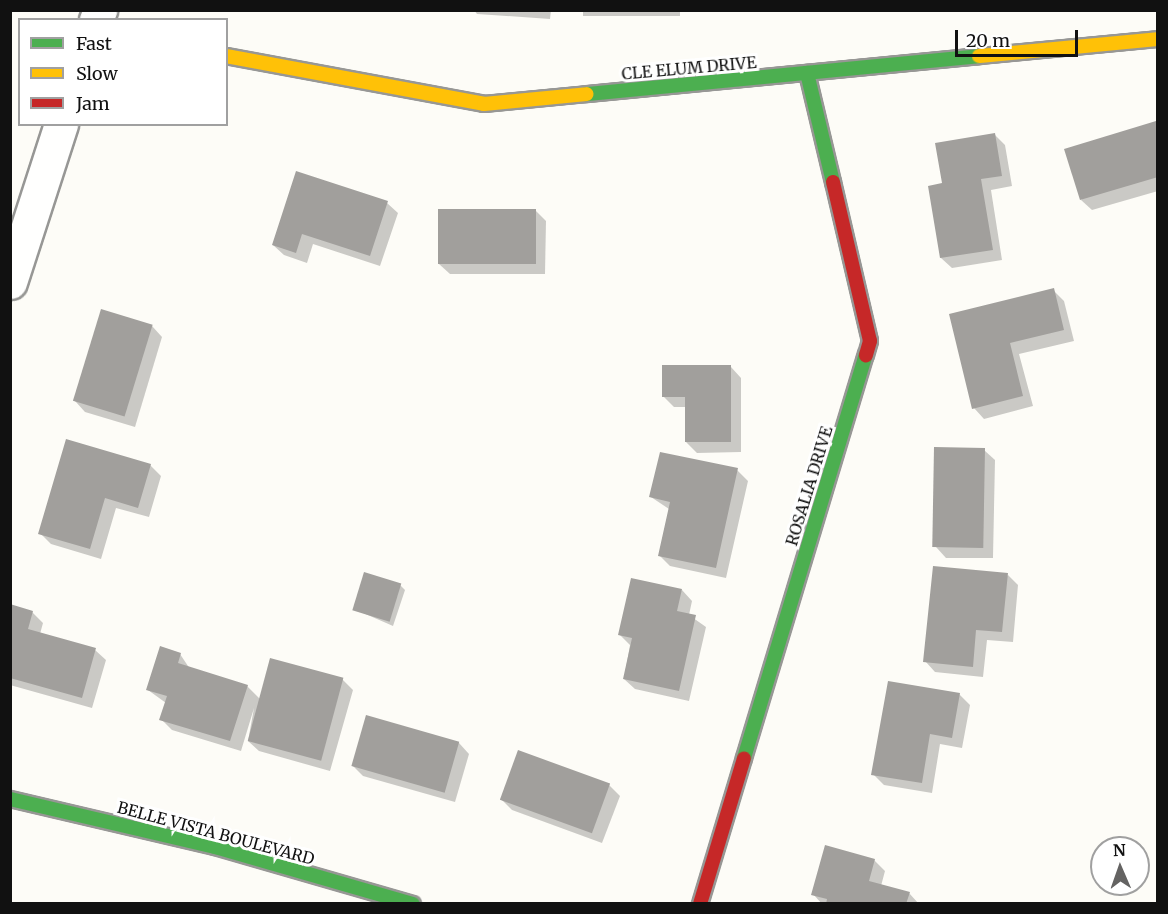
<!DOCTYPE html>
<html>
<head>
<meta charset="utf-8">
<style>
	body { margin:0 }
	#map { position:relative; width:1168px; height:914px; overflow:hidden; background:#fdfcf7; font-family:Merriweather,serif }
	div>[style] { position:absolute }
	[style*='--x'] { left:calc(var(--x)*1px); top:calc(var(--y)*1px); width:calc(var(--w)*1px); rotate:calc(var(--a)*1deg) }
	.shadow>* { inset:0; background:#0003; transform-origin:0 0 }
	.building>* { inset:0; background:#a19f9c; transform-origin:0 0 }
	.roads { filter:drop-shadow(2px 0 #979795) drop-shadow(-2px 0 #979795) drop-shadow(0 2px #979795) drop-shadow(0 -2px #979795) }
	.street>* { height:33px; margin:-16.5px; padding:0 16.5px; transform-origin:16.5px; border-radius:16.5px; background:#fffffe }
	.fast>* { height:14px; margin:-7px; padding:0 7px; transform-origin:7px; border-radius:7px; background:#4caf50 }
	.slow>* { height:14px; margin:-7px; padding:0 7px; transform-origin:7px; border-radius:7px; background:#ffc107 }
	.jam>* { height:14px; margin:-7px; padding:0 7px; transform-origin:7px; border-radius:7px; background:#c62828 }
	span { translate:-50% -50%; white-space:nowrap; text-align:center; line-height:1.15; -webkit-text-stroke:6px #fff; paint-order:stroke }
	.street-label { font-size:16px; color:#111 }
	.frame { position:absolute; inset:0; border:12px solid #111; pointer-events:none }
	.legend { position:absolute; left:18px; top:18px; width:210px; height:108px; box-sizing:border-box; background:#fff; border:2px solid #a0a0a0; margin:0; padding:8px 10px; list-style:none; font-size:18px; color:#111 }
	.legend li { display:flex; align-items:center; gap:12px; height:30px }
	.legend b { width:30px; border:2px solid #a0a0a0 }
	.north { position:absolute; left:1090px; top:836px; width:60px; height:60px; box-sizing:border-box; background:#fff; border:2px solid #a0a0a0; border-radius:50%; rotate:358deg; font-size:16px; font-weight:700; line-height:24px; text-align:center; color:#111 }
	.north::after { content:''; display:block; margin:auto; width:21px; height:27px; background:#646362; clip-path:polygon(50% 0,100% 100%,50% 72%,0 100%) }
	.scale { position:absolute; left:955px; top:30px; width:123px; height:27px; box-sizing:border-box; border:3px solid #111; border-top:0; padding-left:8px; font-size:18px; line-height:21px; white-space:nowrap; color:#111; -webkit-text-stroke:4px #fff; paint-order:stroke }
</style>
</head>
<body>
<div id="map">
	<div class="shadow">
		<div style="clip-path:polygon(474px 10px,551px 10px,550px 19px,477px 14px)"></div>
		<div style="left:583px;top:10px;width:97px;height:6px"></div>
		<div style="clip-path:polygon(1156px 123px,1158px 191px,1092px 210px,1081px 200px)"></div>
		<div style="clip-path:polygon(994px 134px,1005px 145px,1012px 186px,991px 190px,1002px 260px,952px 268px,941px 258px,944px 185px)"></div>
		<div style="clip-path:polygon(297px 173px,387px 203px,398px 213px,380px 266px,313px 244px,307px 263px,284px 255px,273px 245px)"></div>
		<div style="clip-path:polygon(535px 210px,546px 221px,545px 274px,450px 274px,439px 264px)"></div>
		<div style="clip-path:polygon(1053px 290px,1064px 301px,1074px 341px,1019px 354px,1033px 406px,984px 419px,974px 408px,950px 315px)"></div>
		<div style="clip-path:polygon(152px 326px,162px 337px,135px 427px,85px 412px,75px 401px)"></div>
		<div style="clip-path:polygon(731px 367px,741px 378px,741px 452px,697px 453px,686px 442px,686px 407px,674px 407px,663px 396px)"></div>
		<div style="clip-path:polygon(984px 450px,995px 460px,993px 558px,946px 558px,936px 547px)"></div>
		<div style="clip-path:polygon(150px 465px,161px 476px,149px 517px,116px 508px,101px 559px,51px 544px,40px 533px)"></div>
		<div style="clip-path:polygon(737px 470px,748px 481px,726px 578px,670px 566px,659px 555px,669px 509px,651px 497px)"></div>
		<div style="clip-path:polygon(1008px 575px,1018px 585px,1013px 642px,987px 640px,983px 677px,935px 672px,925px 661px)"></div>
		<div style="clip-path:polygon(400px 585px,405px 590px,393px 626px,354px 609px)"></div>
		<div style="clip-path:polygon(682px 590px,692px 601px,689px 615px,706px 627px,689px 701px,635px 689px,624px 679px,630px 645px,620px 635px)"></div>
		<div style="clip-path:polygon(10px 606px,32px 612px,43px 623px,40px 634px,95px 650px,106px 660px,92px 708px,10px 685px)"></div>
		<div style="clip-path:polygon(180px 654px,190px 669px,247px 686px,260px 699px,342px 679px,353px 690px,330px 771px,259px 751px,248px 741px,254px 708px,241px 751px,172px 730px,161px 719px,166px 703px,148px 690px)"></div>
		<div style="clip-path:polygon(959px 694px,970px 705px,962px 748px,940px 744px,932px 793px,884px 785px,873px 774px)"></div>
		<div style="clip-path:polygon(459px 743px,469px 754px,455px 802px,363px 776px,353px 766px)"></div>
		<div style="clip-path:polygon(609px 785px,620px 796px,602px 843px,512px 810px,502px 800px)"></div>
		<div style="clip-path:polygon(874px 860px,885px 871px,881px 886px,909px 893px,919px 904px,822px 904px,813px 894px)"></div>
	</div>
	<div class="building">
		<div style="clip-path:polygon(1156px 121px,1158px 177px,1080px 200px,1064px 149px)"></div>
		<div style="clip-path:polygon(995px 133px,1002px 176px,981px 179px,993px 250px,940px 258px,928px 186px,942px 183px,935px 143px)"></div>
		<div style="clip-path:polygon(296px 171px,388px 201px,370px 256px,302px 234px,296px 253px,272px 245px)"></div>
		<div style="left:438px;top:209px;width:98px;height:55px"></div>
		<div style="clip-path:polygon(1054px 288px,1064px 330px,1010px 343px,1023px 396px,972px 409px,949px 314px)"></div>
		<div style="left:101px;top:309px;width:54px;height:96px;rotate:17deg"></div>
		<div style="clip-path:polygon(662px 365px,731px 365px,731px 442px,685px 442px,685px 397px,662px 397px)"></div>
		<div style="clip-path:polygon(66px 439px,151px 464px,138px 508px,105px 498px,90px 549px,38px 534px)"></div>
		<div style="left:985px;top:448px;width:100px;height:51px;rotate:91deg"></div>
		<div style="clip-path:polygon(660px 452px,738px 468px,716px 568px,658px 556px,670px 502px,649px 497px)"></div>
		<div style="clip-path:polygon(933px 566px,1008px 573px,1002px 632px,976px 630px,973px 667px,923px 662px)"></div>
		<div style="left:364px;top:572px;width:39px;height:40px;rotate:17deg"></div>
		<div style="clip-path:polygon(631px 578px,682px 589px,677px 611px,696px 615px,679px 691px,623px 679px,632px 638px,618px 635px)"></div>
		<div style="clip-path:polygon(10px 604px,33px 611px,28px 629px,96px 648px,82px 698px,10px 678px)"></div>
		<div style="clip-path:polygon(160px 646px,181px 653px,178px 663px,248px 685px,230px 741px,159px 720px,167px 696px,146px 690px)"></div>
		<div style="left:270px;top:658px;width:76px;height:86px;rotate:15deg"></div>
		<div style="clip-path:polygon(888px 681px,960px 693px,952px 738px,930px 734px,922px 783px,871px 775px)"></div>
		<div style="left:366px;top:715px;width:97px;height:53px;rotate:16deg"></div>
		<div style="left:518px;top:750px;width:98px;height:53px;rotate:20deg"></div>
		<div style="clip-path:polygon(825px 845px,875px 859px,869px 881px,910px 892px,906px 904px,826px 904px,827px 899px,811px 895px)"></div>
	</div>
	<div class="roads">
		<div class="street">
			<div style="--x:96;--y:20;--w:11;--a:-68"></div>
			<div style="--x:10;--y:282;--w:166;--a:-72.1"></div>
		</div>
		<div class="fast">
			<div style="--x:807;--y:73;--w:112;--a:76.6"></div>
			<div style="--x:587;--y:94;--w:394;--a:-5.5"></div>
			<div style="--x:744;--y:758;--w:421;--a:-73.2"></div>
			<div style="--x:10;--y:799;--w:211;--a:13.2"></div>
			<div style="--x:215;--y:847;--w:206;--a:16.1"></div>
		</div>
		<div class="slow">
			<div style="--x:226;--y:56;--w:262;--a:10.5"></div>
			<div style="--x:484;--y:104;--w:103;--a:-5.5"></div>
			<div style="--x:979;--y:56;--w:180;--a:-5.4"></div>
		</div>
		<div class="jam">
			<div style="--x:833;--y:182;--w:163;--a:76.9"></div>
			<div style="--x:870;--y:341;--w:15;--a:106"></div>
			<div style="--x:700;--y:904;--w:152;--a:-73.2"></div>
		</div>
	</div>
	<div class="street-label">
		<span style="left:689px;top:68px;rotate:-5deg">CLE ELUM DRIVE</span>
		<span style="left:809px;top:486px;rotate:-73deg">ROSALIA DRIVE</span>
		<span style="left:216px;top:833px;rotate:15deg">BELLE VISTA BOULEVARD</span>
	</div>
	<div class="frame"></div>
	<ul class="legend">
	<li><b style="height:8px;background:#4caf50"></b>Fast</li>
	<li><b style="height:8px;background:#ffc107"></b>Slow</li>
	<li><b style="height:8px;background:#c62828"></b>Jam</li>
	</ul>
	<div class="north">N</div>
	<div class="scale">20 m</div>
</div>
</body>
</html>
